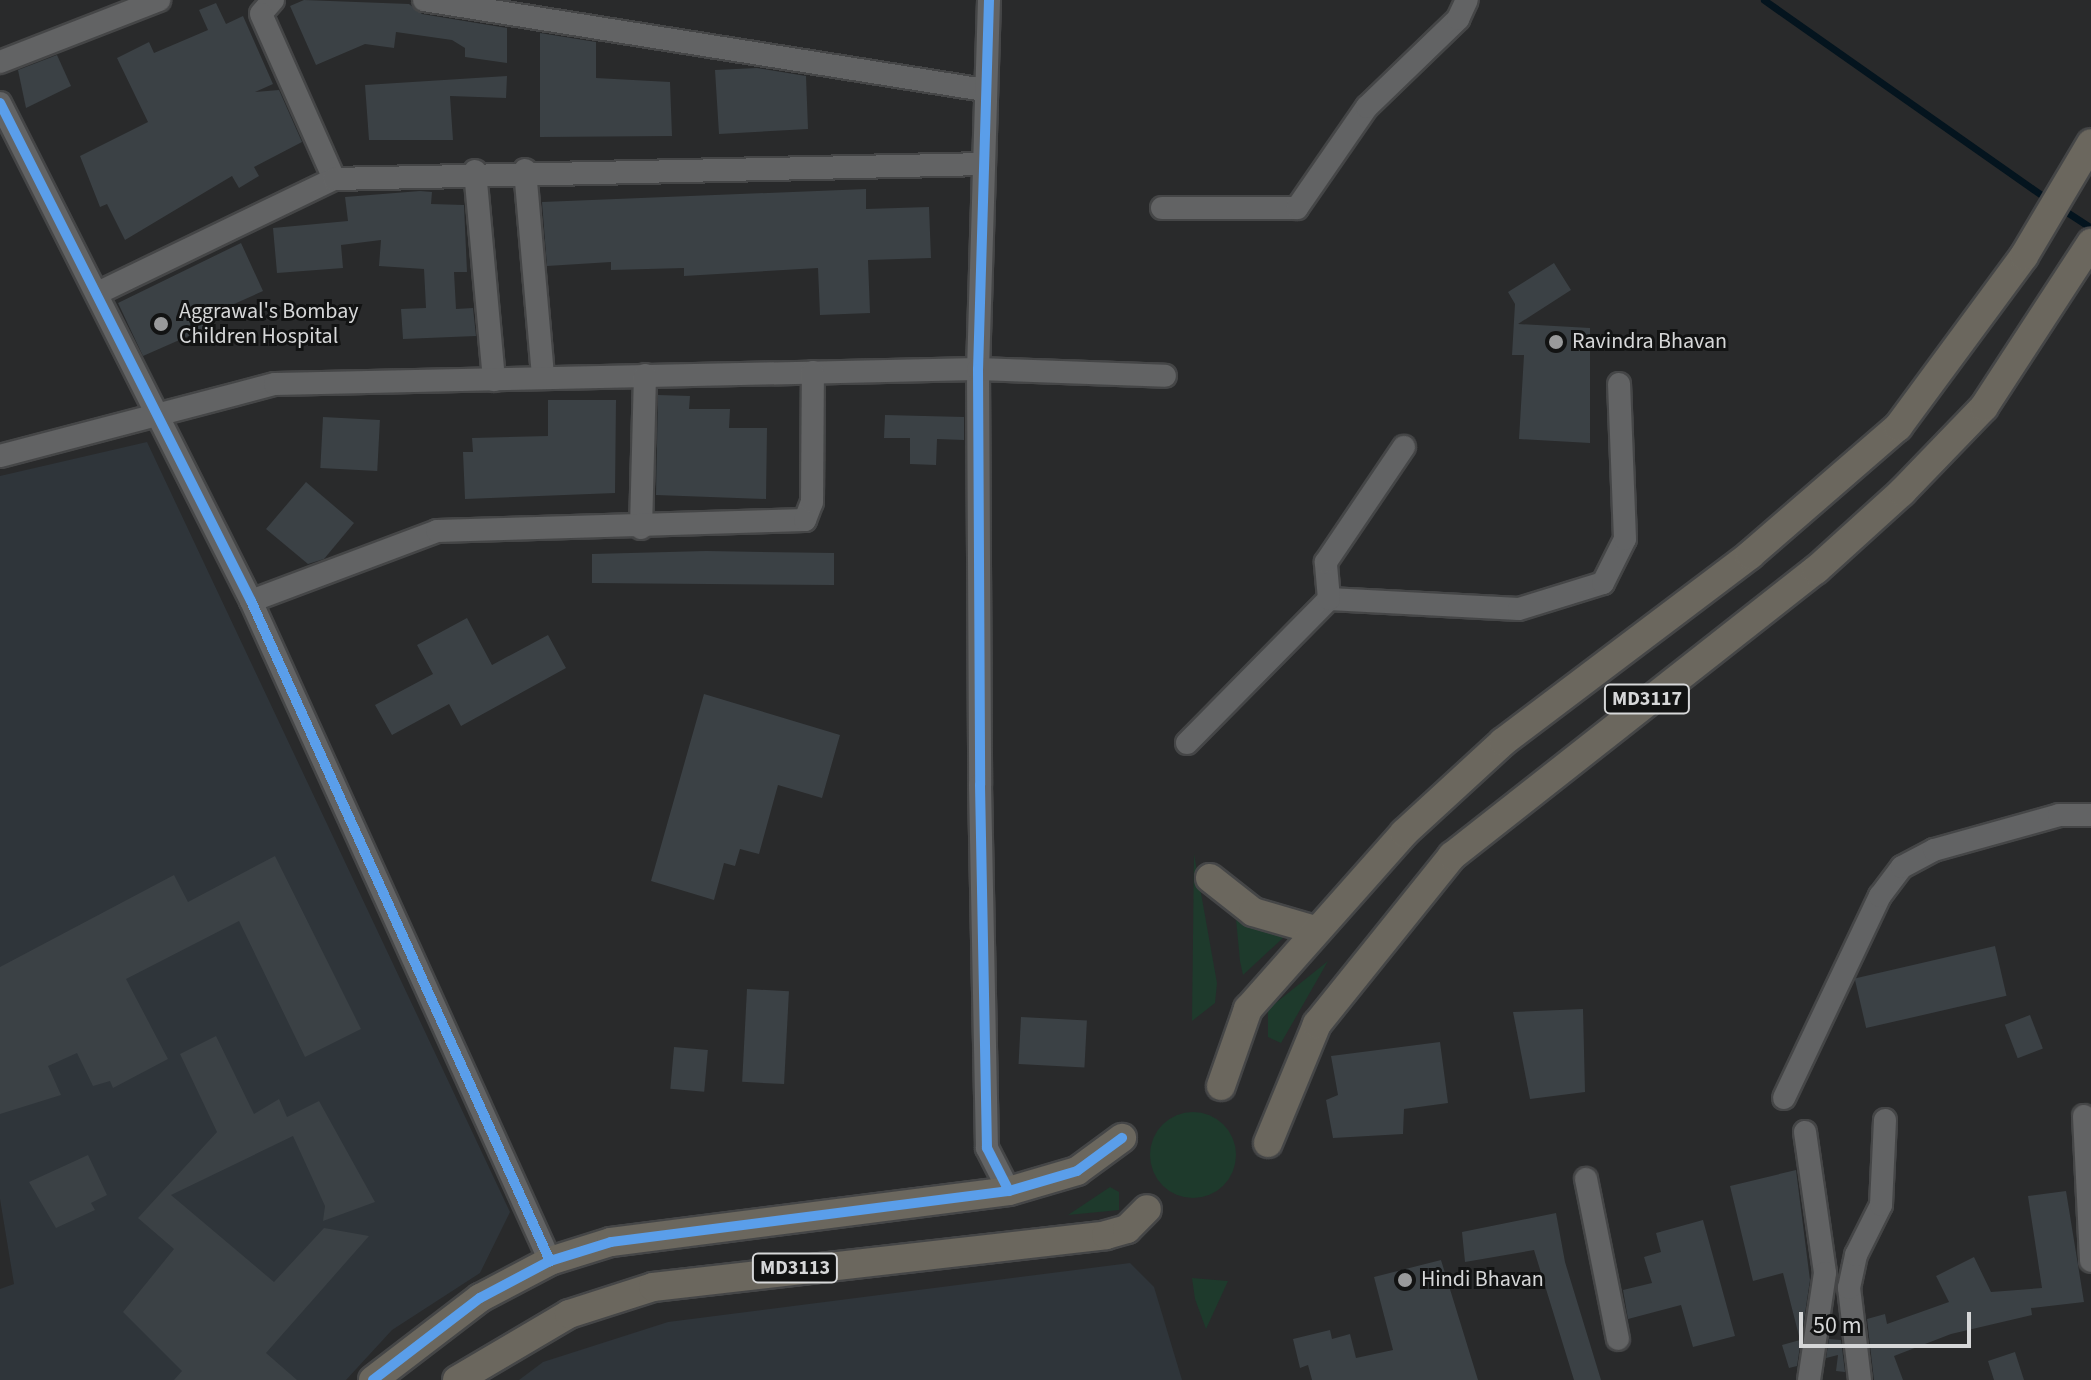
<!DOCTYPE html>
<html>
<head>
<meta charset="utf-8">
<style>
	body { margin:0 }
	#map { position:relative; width:2091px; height:1380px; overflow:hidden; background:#292a2b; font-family:"Source Sans 3",sans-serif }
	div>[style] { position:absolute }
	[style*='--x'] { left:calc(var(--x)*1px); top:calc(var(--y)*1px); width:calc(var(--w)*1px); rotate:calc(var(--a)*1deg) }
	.built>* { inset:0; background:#2f353a }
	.green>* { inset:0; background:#1e3a2c }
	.round { border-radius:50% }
	.stream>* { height:7px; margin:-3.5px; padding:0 3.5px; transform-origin:3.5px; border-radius:3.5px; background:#04141e }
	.building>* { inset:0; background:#3b4145; transform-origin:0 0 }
	.roads { filter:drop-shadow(2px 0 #454647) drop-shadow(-2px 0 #454647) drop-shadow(0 2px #454647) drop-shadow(0 -2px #454647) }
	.minor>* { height:22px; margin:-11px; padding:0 11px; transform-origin:11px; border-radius:11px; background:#626364 }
	.major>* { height:28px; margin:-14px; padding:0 14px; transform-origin:14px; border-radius:14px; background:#6b675e }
	.cycleway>* { height:10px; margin:-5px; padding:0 5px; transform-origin:5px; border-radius:5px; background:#5a9eea }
	.dots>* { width:22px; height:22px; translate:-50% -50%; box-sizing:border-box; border:4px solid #121313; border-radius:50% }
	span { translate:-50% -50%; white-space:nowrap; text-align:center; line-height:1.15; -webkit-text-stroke:6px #121313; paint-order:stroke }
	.shield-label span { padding:2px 6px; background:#121313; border:2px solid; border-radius:6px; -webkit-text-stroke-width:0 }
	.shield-label { font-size:20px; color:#d6d7d8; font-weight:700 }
	.poi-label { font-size:22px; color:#d6d7d8 }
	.left { translate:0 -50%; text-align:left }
	.scale { position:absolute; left:1799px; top:1312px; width:172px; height:36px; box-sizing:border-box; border:4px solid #d6d7d8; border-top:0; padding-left:10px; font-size:24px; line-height:28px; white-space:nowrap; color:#d6d7d8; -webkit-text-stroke:6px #121313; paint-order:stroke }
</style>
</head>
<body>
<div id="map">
	<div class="built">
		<div style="clip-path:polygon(147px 442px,510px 1212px,480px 1273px,392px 1330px,346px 1380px,0 1380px,0 1289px,14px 1284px,0 1199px,0 476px)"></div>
		<div style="clip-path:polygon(1130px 1263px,1154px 1287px,1182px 1380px,519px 1380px,543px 1362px,668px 1322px)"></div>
	</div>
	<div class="green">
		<div style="clip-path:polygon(1194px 854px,1217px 983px,1215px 1003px,1192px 1021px)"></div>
		<div style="clip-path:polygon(1236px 919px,1284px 937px,1243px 975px,1240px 961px)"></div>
		<div style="clip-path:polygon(1328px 961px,1281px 1043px,1268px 1037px,1268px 1009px)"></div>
		<div class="round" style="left:1150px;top:1112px;width:86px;height:86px"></div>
		<div style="clip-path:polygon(1110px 1187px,1119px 1192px,1119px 1210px,1068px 1215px)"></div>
		<div style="clip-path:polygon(1192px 1278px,1228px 1281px,1206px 1329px,1195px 1299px)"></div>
	</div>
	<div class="stream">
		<div style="--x:1764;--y:0;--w:348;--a:35.1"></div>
		<div style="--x:2059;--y:207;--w:38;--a:33"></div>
	</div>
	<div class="building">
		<div style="clip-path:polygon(304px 0,409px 4px,422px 14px,507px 28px,507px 63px,465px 57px,465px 48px,452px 40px,396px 32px,394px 48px,365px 44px,316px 65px,290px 6px)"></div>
		<div style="clip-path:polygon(216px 3px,226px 24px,243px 16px,273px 84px,255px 92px,279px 90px,302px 142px,254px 167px,259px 176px,239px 188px,232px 176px,125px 240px,107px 204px,100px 207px,80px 156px,148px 122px,117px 58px,149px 42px,154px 53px,208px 30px,199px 10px)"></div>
		<div style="clip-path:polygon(540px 33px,596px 42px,596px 78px,670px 82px,672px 136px,540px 137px)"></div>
		<div style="clip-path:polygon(57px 55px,71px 86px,26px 108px,18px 70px)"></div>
		<div style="clip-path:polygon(757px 68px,806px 76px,808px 129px,719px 134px,715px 70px)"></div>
		<div style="clip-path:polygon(507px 76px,506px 98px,450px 96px,453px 140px,369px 140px,365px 85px)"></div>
		<div style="clip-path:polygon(866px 189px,866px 209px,929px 207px,931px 258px,868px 260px,870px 313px,820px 315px,818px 268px,684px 276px,684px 268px,611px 270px,611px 262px,547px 266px,542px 202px)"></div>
		<div style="clip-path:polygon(420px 191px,432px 192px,431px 204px,464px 205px,467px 272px,454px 272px,456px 309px,473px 308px,476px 336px,403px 339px,401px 309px,426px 308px,424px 269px,379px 266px,381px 240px,341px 245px,343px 268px,277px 273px,273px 228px,348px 221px,345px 197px)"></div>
		<div style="clip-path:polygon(241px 243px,263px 291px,205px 317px,209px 327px,143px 356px,118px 303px)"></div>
		<div style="clip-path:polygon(1554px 263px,1571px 290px,1518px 324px,1590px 328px,1590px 443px,1519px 439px,1524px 355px,1512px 355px,1515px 304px,1508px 292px)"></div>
		<div style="clip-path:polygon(658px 395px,690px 396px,689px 409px,730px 409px,729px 428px,767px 428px,766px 499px,656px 495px)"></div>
		<div style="clip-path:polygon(548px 400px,616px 400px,615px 493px,465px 499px,463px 452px,473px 452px,472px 438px,548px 436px)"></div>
		<div style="clip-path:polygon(885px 415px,964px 417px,964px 440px,937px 439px,936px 465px,910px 464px,910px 438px,884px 438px)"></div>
		<div style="left:323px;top:417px;width:57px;height:51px;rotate:3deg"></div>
		<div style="clip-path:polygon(306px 482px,354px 523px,324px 559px,308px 564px,266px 529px)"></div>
		<div style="clip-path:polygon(706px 551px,834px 553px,834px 585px,592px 583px,592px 554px)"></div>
		<div style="clip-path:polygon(467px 618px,492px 665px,548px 635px,566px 668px,461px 726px,449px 704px,392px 735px,375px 705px,433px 674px,417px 645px)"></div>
		<div style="clip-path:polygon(704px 694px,840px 735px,822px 798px,778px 785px,759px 854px,740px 849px,735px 866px,724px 863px,714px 900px,651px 881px)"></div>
		<div style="clip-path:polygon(275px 856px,361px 1029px,305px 1057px,239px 921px,126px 979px,168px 1059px,113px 1088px,110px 1081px,93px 1086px,77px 1053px,48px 1066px,61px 1095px,0 1114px,0 967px,174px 875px,188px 902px)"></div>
		<div style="left:1995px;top:946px;width:51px;height:144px;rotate:77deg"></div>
		<div style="left:747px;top:989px;width:42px;height:93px;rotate:3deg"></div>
		<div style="clip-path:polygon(1583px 1009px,1585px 1092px,1530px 1099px,1513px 1012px)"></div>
		<div style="left:2030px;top:1015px;width:36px;height:27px;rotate:69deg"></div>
		<div style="left:1021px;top:1017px;width:66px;height:47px;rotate:3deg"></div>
		<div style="clip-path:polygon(216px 1036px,254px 1114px,279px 1099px,287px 1117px,319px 1101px,375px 1202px,323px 1221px,325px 1206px,293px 1136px,171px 1195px,274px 1282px,324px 1228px,369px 1236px,266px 1353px,297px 1380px,174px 1380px,182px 1371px,123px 1312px,174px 1249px,138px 1218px,217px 1132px,180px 1054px)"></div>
		<div style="clip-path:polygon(1440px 1042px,1448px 1103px,1404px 1109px,1403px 1134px,1333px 1138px,1326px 1100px,1338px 1095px,1331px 1056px)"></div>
		<div style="left:674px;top:1047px;width:34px;height:42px;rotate:5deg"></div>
		<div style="clip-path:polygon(88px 1155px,107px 1195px,91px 1203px,95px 1210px,56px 1228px,29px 1182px)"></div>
		<div style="clip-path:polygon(1796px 1170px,1810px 1280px,1797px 1366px,1789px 1368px,1782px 1345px,1800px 1340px,1783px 1273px,1753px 1281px,1730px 1186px)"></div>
		<div style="clip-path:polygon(2066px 1191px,2084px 1302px,2031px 1308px,2032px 1315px,1951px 1334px,1894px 1356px,1903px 1380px,1874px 1380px,1867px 1319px,1885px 1314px,1887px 1324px,1949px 1302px,1936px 1276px,1974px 1257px,1991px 1292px,2042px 1288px,2028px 1196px)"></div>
		<div style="clip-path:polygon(1556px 1213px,1565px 1262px,1601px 1380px,1574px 1380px,1534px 1250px,1465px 1262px,1462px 1232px)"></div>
		<div style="clip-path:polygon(1703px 1220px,1735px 1336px,1693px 1347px,1681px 1305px,1628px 1319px,1623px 1290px,1652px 1283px,1644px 1257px,1661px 1252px,1656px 1233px)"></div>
		<div style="clip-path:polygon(1441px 1260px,1478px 1380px,1312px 1380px,1308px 1365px,1300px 1368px,1293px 1339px,1330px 1330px,1332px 1339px,1350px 1334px,1356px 1358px,1393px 1350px,1374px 1277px)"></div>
		<div style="clip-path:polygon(1829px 1339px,1841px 1340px,1845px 1372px,1836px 1371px,1838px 1355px,1826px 1358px)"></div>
		<div style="clip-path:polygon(2015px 1352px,2024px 1380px,1994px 1380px,1988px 1361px)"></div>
	</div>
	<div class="roads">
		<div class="minor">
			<div style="--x:273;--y:0;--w:18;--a:131"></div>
			<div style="--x:261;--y:14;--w:180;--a:66.1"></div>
			<div style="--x:424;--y:0;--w:567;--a:9.13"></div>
			<div style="--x:989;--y:0;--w:369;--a:91.7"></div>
			<div style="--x:978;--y:369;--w:416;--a:89.7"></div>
			<div style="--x:980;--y:785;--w:363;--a:88.9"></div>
			<div style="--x:987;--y:1148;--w:48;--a:62.9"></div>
			<div style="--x:0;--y:62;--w:171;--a:-21.3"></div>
			<div style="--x:0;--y:103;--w:558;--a:63.25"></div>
			<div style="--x:251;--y:601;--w:725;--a:65.63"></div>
			<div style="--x:525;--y:170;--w:208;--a:85"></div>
			<div style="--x:475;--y:171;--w:210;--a:84.8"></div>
			<div style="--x:1162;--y:208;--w:135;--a:0"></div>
			<div style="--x:1297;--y:208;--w:123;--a:-55.3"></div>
			<div style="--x:1367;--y:107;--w:127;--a:-44"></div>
			<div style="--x:1458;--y:19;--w:21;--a:-65"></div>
			<div style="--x:100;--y:292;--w:260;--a:-25.8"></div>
			<div style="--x:334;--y:179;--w:649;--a:-1.32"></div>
			<div style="--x:0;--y:456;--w:284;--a:-14.7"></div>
			<div style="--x:275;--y:384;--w:703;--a:-1.22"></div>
			<div style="--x:978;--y:369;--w:187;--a:2.1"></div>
			<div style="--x:641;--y:528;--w:153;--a:-88.5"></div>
			<div style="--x:1329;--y:599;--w:190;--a:3"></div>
			<div style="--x:1519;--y:609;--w:88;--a:-17.2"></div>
			<div style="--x:1603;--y:583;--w:49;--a:-63.4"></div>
			<div style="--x:1625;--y:539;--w:155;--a:-92.2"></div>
			<div style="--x:251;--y:601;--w:199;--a:-20.6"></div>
			<div style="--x:437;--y:531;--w:368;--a:-1.7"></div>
			<div style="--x:805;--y:520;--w:19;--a:-69"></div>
			<div style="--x:812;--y:502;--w:130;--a:-89.6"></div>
			<div style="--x:1187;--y:743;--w:202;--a:-45.4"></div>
			<div style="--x:1329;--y:599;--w:37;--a:-95"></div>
			<div style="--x:1326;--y:562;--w:139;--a:-55.9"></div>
			<div style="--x:1784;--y:1098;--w:224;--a:-64.6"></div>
			<div style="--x:1880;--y:896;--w:36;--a:-53"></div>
			<div style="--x:1902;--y:867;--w:36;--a:-28"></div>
			<div style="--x:1934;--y:850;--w:130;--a:-15.6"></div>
			<div style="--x:2059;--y:815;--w:32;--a:0"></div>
			<div style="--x:2084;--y:1116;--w:145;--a:87.2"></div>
			<div style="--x:1805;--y:1132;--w:142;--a:81.9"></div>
			<div style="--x:1825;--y:1273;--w:108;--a:98.5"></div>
			<div style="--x:1586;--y:1179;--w:163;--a:78.7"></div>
			<div style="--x:1860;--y:1380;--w:93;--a:-96.8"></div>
			<div style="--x:1849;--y:1288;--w:34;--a:-78"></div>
			<div style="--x:1856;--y:1255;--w:56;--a:-63.4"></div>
			<div style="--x:1881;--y:1205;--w:85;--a:-87.3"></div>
		</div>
		<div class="major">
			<div style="--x:1210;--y:878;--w:55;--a:38.3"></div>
			<div style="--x:1253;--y:912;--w:65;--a:16.2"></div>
			<div style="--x:1221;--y:1086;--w:82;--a:-70.7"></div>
			<div style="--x:1248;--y:1009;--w:235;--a:-48.4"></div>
			<div style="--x:1404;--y:833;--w:134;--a:-42.6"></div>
			<div style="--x:1503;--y:742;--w:310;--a:-37.1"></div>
			<div style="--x:1750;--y:555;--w:196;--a:-40.9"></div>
			<div style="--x:1898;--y:427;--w:212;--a:-53.6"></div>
			<div style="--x:2024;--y:256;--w:131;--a:-59.3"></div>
			<div style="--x:1268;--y:1143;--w:129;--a:-67.6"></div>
			<div style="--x:1317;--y:1024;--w:216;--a:-51.2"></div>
			<div style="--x:1452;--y:856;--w:463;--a:-38.2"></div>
			<div style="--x:1816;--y:570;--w:116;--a:-42.2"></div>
			<div style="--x:1902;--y:492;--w:118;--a:-46"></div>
			<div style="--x:1984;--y:407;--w:196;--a:-56.9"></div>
			<div style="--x:373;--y:1380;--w:135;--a:-37.5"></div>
			<div style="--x:480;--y:1298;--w:79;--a:-27.9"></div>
			<div style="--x:550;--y:1261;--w:64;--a:-17.3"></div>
			<div style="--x:611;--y:1242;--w:401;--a:-7.3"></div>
			<div style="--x:1009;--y:1191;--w:71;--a:-16.4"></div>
			<div style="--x:1077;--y:1171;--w:56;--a:-36.3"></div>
			<div style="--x:457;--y:1380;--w:130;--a:-30.5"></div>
			<div style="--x:569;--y:1314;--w:88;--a:-17.8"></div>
			<div style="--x:653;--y:1287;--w:456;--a:-6.5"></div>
			<div style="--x:1106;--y:1235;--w:22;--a:-16"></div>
			<div style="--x:1127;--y:1229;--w:28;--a:-45"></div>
		</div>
	</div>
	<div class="cycleway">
		<div style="--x:989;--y:0;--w:369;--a:91.7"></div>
		<div style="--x:978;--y:369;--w:416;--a:89.7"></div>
		<div style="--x:980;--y:785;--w:363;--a:88.9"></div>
		<div style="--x:987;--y:1148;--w:48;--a:62.9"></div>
		<div style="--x:0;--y:103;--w:558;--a:63.25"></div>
		<div style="--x:251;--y:601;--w:725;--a:65.63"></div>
		<div style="--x:373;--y:1380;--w:135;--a:-37.5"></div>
		<div style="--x:480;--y:1298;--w:79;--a:-27.9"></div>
		<div style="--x:550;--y:1261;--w:64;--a:-17.3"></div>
		<div style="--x:611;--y:1242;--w:401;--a:-7.3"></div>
		<div style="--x:1009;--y:1191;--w:71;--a:-16.4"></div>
		<div style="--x:1077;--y:1171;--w:56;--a:-36.3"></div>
	</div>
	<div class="dots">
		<div style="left:161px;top:324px;background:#999a9b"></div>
		<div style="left:1556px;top:342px;background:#999a9b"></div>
		<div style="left:1405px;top:1280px;background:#999a9b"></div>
	</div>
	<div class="shield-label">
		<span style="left:1647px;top:699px">MD3117</span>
		<span style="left:795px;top:1268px">MD3113</span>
	</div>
	<div class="poi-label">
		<span class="left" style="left:179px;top:324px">Aggrawal's Bombay<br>Children Hospital</span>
		<span class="left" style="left:1572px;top:342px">Ravindra Bhavan</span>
		<span class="left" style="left:1421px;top:1280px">Hindi Bhavan</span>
	</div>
	<div class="scale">50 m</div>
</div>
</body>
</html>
